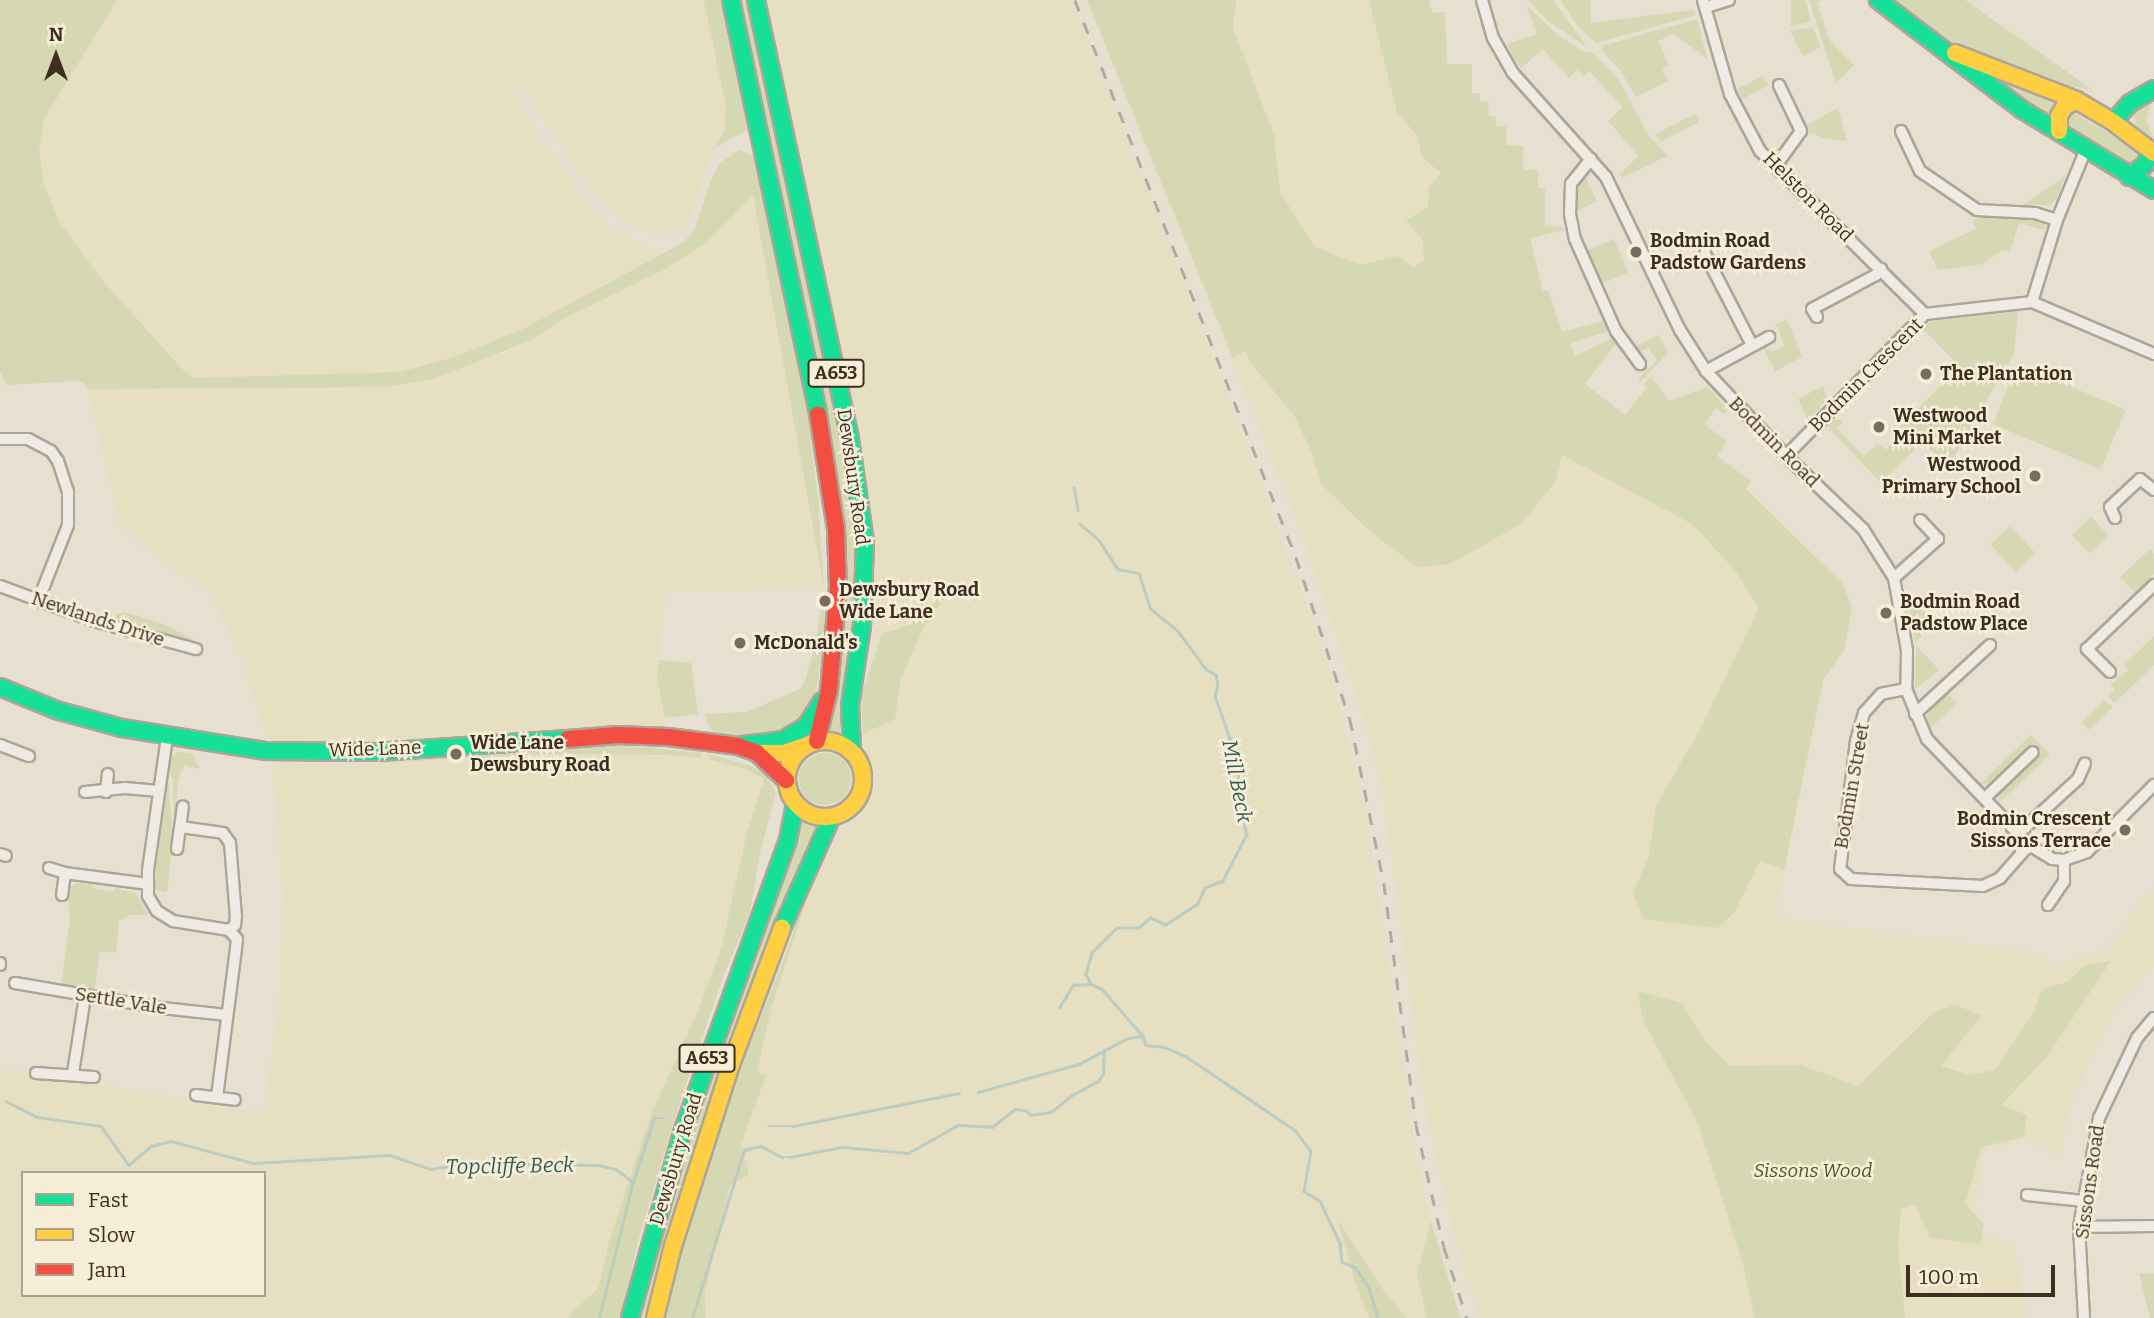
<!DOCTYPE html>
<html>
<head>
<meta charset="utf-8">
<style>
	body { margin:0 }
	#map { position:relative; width:2154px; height:1318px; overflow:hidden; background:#e7e0d1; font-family:Bitter,serif }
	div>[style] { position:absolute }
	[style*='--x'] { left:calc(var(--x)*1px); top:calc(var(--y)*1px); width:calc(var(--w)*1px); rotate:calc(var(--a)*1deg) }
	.farmland>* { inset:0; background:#e6dfc2 }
	.green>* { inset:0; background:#d6d7b3; transform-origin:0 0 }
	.round { border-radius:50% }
	.stream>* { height:2.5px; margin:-1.25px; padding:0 1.25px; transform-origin:1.25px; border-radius:1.25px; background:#bcccc2 }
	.roads { filter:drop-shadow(2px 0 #ada599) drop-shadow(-2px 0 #ada599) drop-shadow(0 2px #ada599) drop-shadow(0 -2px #ada599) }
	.street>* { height:10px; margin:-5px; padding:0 5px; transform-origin:5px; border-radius:5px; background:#efebe3 }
	.fast>* { height:16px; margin:-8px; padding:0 8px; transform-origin:8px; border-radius:8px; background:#16e098 }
	.slow>* { height:16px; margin:-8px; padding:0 8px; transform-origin:8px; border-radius:8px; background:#ffcf43 }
	.slow>.ring { margin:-8px; padding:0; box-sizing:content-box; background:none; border:16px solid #ffcf43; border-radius:50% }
	.jam>* { height:16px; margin:-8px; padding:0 8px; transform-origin:8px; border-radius:8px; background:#f24e42 }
	.rail>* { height:2.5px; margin-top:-1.25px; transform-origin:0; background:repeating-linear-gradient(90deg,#afaaa2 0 12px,transparent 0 24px) }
	.dots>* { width:19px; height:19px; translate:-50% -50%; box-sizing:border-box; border:4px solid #f7eed8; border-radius:50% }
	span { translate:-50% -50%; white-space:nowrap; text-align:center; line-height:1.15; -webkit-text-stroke:5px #f7eed8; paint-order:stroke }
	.shield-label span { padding:2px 5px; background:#f7eed8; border:2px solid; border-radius:5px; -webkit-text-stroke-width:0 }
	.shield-label { font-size:18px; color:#3d2e20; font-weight:700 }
	.street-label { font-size:19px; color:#3d2e20 }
	.poi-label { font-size:19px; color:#3d2e20; font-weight:700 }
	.left { translate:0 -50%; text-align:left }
	.right { translate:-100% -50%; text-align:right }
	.park-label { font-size:19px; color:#4d5a26; font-style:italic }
	.water-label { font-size:21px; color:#2f5d5a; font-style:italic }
	.legend { position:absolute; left:21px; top:1171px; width:245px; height:126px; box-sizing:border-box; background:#f7eed8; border:2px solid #ada18e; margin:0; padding:9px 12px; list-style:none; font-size:21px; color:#3d2e20 }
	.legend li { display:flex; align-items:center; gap:14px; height:35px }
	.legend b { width:35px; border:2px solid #ada18e }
	.north { position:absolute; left:21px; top:21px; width:70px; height:70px; -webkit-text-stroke:5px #f7eed8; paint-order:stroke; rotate:0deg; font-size:19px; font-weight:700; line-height:28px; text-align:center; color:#3d2e20 }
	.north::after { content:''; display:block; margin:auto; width:24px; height:32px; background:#3d2e20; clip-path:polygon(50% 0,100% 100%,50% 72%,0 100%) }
	.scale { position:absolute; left:1906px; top:1265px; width:149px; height:32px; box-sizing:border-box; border:4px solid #3d2e20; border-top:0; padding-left:9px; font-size:21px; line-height:24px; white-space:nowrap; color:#3d2e20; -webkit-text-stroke:5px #f7eed8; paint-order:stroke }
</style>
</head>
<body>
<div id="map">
	<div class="farmland">
		<div style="clip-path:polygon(117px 0,704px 0,726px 107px,724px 131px,708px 163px,690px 217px,680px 230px,668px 235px,652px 234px,625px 222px,584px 182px,522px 84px,515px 89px,539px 135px,574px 185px,609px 225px,637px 244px,662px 252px,521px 330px,457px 356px,400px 372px,194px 378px,183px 370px,103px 281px,59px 223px,44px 185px,39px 153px,44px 119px)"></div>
		<div style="clip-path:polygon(763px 0,1072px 0,1232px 405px,1329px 667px,1366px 812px,1417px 1160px,1431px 1221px,1461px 1318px,706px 1318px,705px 1292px,730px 1185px,749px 1174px,741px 1145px,766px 1076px,757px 1072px,771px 1009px,797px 924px,812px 883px,834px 842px,846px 826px,858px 817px,874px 789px,863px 734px,895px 719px,901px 678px,924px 627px,952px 586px,911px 624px,882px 634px,875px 650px,869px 532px)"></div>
		<div style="clip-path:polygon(1086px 0,1429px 0,1442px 61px,1542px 394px,1705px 449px,1843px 584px,1775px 918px,2034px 953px,2051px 966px,2106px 950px,2154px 886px,2154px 963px,2110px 1018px,2093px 1052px,2068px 1115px,2060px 1156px,2027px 1138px,1985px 1149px,1970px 1228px,2014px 1248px,2027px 1318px,1480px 1318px,1456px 1242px,1426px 1110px,1384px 799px,1364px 717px,1301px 529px)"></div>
		<div style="clip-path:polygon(753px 194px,824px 588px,665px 592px,657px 679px,666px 728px,346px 742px,268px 740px,244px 664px,213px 596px,121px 528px,88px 389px,387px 387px,496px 356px,534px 339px,561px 320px,706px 243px)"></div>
		<div style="clip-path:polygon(evenodd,609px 753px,700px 758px,701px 753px,709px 754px,708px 759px,748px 770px,765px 779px,747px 833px,722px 945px,699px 1009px,652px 1112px,610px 1238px,598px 1289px,574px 1310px,569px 1318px,0 1318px,0 1069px,264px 1112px,280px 996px,283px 889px,272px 762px,349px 764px,609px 753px,23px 1173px,264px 1173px,264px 1295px,23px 1295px,23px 1173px)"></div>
	</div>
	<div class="green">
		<div style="clip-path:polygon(0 0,117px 0,44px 119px,39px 152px,44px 185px,60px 223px,103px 281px,183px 370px,194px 378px,400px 372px,457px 356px,521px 330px,684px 242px,695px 229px,713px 175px,721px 162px,739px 150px,754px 156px,806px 401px,818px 499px,824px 588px,825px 642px,812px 709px,794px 728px,760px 739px,715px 733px,707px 724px,706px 714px,746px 712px,800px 689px,805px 681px,816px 642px,824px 588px,753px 195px,706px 243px,663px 270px,561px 320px,534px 339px,436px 378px,387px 387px,88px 389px,87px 385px,78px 381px,7px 385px,0 372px)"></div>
		<div style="clip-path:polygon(704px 0,723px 0,747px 130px,715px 148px,724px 131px,726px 107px)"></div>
		<div style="clip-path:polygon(739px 0,753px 0,824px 334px,858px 553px,856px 610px,840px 734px,829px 733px,844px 608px)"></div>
		<div style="clip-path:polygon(1087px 0,1236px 0,1233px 28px,1274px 135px,1280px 192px,1315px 247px,1361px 265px,1398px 256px,1413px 268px,1424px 260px,1423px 241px,1406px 220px,1428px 207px,1429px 187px,1441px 173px,1422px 157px,1418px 137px,1397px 112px,1369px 0,1429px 0,1432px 13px,1445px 12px,1447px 64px,1472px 64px,1472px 93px,1479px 93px,1480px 102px,1488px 101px,1489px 116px,1496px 117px,1496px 126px,1506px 126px,1507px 145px,1523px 146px,1523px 170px,1538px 170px,1538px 188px,1545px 189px,1545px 226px,1562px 227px,1565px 230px,1530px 238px,1543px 291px,1549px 291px,1562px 332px,1604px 321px,1608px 331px,1570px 344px,1575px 356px,1612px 338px,1616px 344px,1585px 384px,1625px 415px,1647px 387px,1644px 384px,1651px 376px,1669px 401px,1707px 387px,1728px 409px,1724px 414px,1716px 408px,1704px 424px,1727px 441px,1717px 456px,1751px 481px,1746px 489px,1843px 584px,1852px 607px,1845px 649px,1823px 680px,1784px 870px,1760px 861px,1734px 913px,1717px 928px,1643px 919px,1633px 894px,1649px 855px,1656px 805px,1700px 730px,1759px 608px,1734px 569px,1692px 524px,1562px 455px,1556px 481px,1521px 524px,1450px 564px,1417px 567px,1370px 531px,1321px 484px,1312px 453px,1295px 417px,1251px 363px,1245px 351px,1233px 358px)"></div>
		<div style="clip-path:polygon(1528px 0,1553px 0,1587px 47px,1548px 21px)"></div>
		<div style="clip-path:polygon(1560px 0,1590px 0,1591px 23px,1694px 10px,1696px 15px,1596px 43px,1578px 26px)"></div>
		<div style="clip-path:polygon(1791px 0,1805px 0,1811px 22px,1791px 26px)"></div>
		<div style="clip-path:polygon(1809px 0,1821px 0,1817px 3px,1830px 41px,1854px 65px,1836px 83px)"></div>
		<div style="clip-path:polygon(1887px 0,1965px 0,2093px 90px,2065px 85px,2063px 88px,1955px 45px,1913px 20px)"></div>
		<div style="clip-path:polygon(1526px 5px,1559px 36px,1584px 52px,1593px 53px,1618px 78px,1649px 136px,1668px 156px,1621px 178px,1619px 174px,1639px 156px,1608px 121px,1623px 107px,1589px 71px,1584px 76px,1577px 70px,1569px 78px,1543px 49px,1521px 68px,1513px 57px,1507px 44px,1537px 34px)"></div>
		<div style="clip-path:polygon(1697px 19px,1707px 58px,1673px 34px,1658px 41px,1669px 65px,1662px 69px,1668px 81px,1636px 97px,1620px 70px,1601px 50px,1602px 46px)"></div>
		<div style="clip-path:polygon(1813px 27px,1820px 47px,1803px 56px,1790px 31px)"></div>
		<div style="clip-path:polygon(1979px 68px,2057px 97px,2047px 117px,1978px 72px)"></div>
		<div style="left:1763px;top:76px;width:11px;height:29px;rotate:63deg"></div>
		<div style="clip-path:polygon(2154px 97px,2146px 118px,2154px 141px,2136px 125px,2133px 113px,2135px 108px)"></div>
		<div style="clip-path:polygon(1838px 107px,1847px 141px,1821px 138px,1813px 133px,1803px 135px,1804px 127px)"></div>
		<div style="clip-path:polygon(2071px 111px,2136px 150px,2137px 161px,2125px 164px,2065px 123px,2064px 115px)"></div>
		<div style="left:1695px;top:114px;width:9px;height:44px;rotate:63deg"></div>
		<div style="clip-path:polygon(2065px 176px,2057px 199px,2050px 205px,2023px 205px)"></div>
		<div style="clip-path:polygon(1586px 178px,1597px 201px,1577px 211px,1577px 187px,1581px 179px)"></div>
		<div style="clip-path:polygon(1981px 216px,2036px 217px,2046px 226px,2044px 230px,2019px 223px,2010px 252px,2002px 250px,1983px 264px,1938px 270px,1929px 251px,1976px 229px,1973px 221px)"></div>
		<div style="left:1614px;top:239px;width:36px;height:29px;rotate:67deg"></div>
		<div style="clip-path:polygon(2018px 311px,2014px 354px,1951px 461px,1933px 452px,1900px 426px,1960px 367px,1921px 327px,1937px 320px)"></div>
		<div style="clip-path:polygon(1787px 319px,1802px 357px,1775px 371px,1763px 347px,1772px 351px,1785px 346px,1778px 328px,1774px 326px)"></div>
		<div style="clip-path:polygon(1659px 335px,1668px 353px,1641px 381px,1638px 379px,1657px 360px,1648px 348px,1637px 353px,1633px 347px)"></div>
		<div style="left:2018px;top:364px;width:117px;height:65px;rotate:23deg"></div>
		<div style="clip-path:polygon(1823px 386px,1827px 399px,1808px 420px,1798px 399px)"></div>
		<div style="clip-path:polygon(1833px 419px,1841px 420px,1843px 423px,1837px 428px,1863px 456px,1878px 443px,1886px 450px,1898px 436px,1893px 431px,1896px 429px,1915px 449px,1881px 483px,1826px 425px)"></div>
		<div style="left:2091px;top:517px;width:26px;height:26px;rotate:47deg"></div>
		<div style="left:2010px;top:526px;width:37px;height:27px;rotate:47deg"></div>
		<div style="clip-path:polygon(2150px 549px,2154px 554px,2154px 574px,2135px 593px,2120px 577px)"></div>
		<div style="clip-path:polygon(955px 582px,924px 627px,901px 678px,895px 719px,863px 734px,861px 696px,882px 634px,911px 624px)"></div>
		<div style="clip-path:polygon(1902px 590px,1934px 623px,1915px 642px,1910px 610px)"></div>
		<div style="clip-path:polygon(124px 612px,161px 623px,195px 640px,190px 643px,104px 619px)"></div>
		<div style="clip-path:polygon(2154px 636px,2154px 665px,2115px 703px,2108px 697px,2115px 690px,2110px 685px,2128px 670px,2124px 665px)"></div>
		<div style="clip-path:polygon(1916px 645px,1939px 670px,1917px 688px,1915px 688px)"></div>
		<div style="clip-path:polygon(659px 660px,691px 663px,698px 714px,665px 718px,657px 679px)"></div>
		<div style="clip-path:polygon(1947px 694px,1957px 703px,1931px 727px,1927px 720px,1928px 713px)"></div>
		<div style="left:2105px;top:700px;width:10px;height:32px;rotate:45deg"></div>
		<div style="clip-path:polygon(2031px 735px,2050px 755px,2000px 802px,1998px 793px,2041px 752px,2034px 744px,1995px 782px,1980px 784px)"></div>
		<div style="clip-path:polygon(621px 745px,701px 753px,701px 758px,664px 755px,542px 754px,379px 763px,406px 757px)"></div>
		<div style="clip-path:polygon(178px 752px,192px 753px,200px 769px,184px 765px,178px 782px,174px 830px,173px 780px,169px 772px,171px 758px)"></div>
		<div class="round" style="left:799px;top:753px;width:52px;height:52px"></div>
		<div style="clip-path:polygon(709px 754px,751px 766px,766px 774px,776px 793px,761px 849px,750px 912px,722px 980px,676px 1114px,640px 1234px,620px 1318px,569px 1318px,574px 1310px,598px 1289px,610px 1238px,652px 1112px,699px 1009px,722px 945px,747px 833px,764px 779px,748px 770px,708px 759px)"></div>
		<div style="clip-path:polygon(168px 776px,173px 837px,167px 892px,154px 890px,154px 884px)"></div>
		<div style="clip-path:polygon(800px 820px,820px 827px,648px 1318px,635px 1318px,660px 1228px)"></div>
		<div style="clip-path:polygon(76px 883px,91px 884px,94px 889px,112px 891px,116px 888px,136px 893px,148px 915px,128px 915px,127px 919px,119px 920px,116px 953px,100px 951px,94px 991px,61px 987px,70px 918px,67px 889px)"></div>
		<div style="clip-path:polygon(812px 883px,771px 1009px,757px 1072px,766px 1075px,741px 1145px,749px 1175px,730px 1185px,705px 1292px,706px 1318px,665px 1318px,693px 1211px,735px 1083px,792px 937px,795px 915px)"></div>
		<div style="clip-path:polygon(2111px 961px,2046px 1058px,2001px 1105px,2027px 1115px,2024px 1137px,1981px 1147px,1965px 1204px,1984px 1224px,1980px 1244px,1930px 1238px,1915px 1205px,1901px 1209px,1898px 1246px,1905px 1318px,1755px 1318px,1744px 1268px,1699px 1126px,1644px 1022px,1637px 991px,1682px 1003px,1704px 1040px,1730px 1066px,1801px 1065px,1858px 1086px,1933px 1013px,1955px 1005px,1982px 1015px,1941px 1066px,1970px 1075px,1995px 1070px,2034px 1012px,2042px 989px,2068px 982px,2085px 965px)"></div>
		<div style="clip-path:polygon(1338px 1220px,1383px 1290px,1407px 1318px,1369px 1318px,1354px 1278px)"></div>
		<div style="clip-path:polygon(1431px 1221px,1458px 1311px,1461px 1318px,1427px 1318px,1417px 1274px)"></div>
		<div style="clip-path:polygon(2139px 1273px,2154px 1274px,2154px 1318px,2150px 1318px)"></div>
	</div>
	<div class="stream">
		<div style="--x:1074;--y:487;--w:23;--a:80"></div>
		<div style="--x:1080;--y:524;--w:25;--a:40"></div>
		<div style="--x:1099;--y:540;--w:35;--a:57"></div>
		<div style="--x:1118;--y:569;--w:21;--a:11"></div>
		<div style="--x:1139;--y:573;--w:38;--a:72"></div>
		<div style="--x:1151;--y:609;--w:35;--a:39"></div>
		<div style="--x:1178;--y:631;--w:47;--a:53.6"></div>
		<div style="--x:1206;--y:669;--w:12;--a:31"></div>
		<div style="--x:1216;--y:675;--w:10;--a:79"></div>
		<div style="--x:1218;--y:685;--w:11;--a:105"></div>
		<div style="--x:1215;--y:696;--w:66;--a:70.5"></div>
		<div style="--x:1237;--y:758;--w:37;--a:84"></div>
		<div style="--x:1241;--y:795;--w:9;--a:117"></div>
		<div style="--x:1237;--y:803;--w:33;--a:72"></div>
		<div style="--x:1247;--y:834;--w:53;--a:117.1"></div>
		<div style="--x:1223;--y:881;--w:19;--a:159"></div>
		<div style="--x:1205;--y:888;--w:17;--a:114"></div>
		<div style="--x:1198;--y:904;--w:38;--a:147"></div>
		<div style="--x:1166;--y:925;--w:17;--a:-156"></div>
		<div style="--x:1150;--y:918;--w:15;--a:138"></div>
		<div style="--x:1139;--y:928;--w:22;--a:180"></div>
		<div style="--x:1117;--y:928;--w:35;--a:135"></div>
		<div style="--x:1092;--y:953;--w:22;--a:106"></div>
		<div style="--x:1086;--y:974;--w:11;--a:63"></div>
		<div style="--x:1091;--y:984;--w:12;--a:24"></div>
		<div style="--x:1102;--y:989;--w:62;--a:48.9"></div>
		<div style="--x:1143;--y:1036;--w:9;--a:72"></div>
		<div style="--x:1146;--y:1045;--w:18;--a:6"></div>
		<div style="--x:1164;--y:1047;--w:25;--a:23"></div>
		<div style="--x:1187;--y:1057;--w:130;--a:34.1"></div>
		<div style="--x:1295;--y:1130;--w:26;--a:53"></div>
		<div style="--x:1311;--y:1151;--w:41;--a:99.9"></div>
		<div style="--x:1304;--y:1191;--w:19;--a:32"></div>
		<div style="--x:1320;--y:1201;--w:47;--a:64.5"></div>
		<div style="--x:1340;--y:1243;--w:19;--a:84"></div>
		<div style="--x:1342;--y:1262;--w:14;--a:21"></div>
		<div style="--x:1355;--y:1267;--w:25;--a:56"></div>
		<div style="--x:1369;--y:1288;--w:31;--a:73"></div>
		<div style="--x:1059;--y:1008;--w:27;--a:-59"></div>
		<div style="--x:1073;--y:985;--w:18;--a:-3"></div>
		<div style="--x:978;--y:1092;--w:105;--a:-15.5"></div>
		<div style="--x:1079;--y:1064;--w:55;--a:-28"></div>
		<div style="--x:1128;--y:1038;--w:15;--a:-8"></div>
		<div style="--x:6;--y:1101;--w:35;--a:27"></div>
		<div style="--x:37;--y:1117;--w:65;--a:8"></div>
		<div style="--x:101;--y:1126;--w:48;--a:54.3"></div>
		<div style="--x:129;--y:1165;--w:29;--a:-41"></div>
		<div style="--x:151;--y:1146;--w:21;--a:-14"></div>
		<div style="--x:171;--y:1141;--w:85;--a:15"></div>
		<div style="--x:253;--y:1163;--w:137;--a:-3.3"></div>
		<div style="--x:390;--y:1155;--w:43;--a:18.9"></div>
		<div style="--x:431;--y:1169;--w:36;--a:-9"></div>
		<div style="--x:467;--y:1163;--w:131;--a:0.9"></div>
		<div style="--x:598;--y:1165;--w:18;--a:13"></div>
		<div style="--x:616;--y:1169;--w:21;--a:37"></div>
		<div style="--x:633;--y:1182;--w:67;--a:-71.8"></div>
		<div style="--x:654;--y:1118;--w:10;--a:0"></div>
		<div style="--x:768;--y:1126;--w:25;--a:0"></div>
		<div style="--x:793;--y:1126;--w:169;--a:-11.2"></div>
		<div style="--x:599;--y:1318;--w:140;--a:-76"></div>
		<div style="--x:692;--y:1318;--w:176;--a:-72.8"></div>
		<div style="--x:744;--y:1150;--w:17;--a:-13"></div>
		<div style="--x:761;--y:1146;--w:24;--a:28"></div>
		<div style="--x:782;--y:1157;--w:8;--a:0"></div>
		<div style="--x:790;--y:1157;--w:53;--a:-10.9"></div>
		<div style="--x:842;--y:1147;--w:66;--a:5.2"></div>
		<div style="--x:908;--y:1153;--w:57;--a:-29.2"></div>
		<div style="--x:958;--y:1125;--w:34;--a:3"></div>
		<div style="--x:992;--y:1127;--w:29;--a:-38"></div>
		<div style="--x:1015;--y:1109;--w:10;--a:6"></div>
		<div style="--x:1025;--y:1110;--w:8;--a:40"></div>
		<div style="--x:1031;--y:1115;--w:20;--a:-9"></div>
		<div style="--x:1051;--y:1112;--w:27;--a:-39"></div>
		<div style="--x:1072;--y:1095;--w:30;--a:-28"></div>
		<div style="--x:1098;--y:1081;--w:9;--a:-54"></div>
		<div style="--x:1103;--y:1074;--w:23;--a:-88"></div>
	</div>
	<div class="roads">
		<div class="street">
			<div style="--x:1482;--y:0;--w:40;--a:74"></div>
			<div style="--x:1493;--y:38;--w:40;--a:60.3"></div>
			<div style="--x:1513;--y:73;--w:140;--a:48.2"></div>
			<div style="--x:1606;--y:177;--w:170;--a:64.2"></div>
			<div style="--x:1680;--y:330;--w:49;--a:57.6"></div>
			<div style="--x:1706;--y:371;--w:117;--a:46.7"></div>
			<div style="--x:1786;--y:456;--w:106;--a:43.5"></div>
			<div style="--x:1863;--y:529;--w:58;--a:57.7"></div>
			<div style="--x:1894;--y:578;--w:73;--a:79.8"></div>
			<div style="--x:1907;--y:650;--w:39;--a:91"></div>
			<div style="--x:1906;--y:689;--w:54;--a:67.2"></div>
			<div style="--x:1927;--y:739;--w:147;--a:46.1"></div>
			<div style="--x:2029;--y:845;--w:27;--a:31"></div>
			<div style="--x:2052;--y:859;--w:12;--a:5"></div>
			<div style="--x:2064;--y:860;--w:24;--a:-19"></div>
			<div style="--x:2087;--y:852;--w:95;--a:-45"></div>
			<div style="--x:1703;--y:0;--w:98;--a:74"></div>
			<div style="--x:1730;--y:94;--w:64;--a:62.2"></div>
			<div style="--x:1760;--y:151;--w:232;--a:44.7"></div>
			<div style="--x:1706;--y:7;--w:24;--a:-17"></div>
			<div style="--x:1901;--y:131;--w:44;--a:64.6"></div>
			<div style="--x:1920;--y:171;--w:69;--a:34.4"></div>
			<div style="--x:1977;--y:210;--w:58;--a:3"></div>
			<div style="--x:2035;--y:213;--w:23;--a:18"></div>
			<div style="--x:1591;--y:159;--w:32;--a:129"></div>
			<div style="--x:1571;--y:184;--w:30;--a:92"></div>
			<div style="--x:1570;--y:214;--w:25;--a:79"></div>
			<div style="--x:1575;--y:239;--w:101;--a:66"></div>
			<div style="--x:1616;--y:331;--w:41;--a:54"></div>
			<div style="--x:1775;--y:167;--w:44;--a:-54.2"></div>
			<div style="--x:1801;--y:131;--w:51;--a:-115.6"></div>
			<div style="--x:1705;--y:254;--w:102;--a:62.7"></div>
			<div style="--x:2032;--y:302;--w:86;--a:-73"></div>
			<div style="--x:2057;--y:220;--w:77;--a:-67.8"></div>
			<div style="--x:1817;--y:317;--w:9;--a:-122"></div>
			<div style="--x:1812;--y:309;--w:72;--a:-28"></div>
			<div style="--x:1876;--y:275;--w:8;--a:-50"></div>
			<div style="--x:1706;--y:371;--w:72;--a:-28.4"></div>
			<div style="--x:0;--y:439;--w:28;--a:0"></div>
			<div style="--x:28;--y:439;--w:26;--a:28"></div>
			<div style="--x:51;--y:451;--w:12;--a:55"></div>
			<div style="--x:58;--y:461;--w:32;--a:72"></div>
			<div style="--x:68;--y:491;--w:34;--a:90"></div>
			<div style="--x:68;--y:525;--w:82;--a:111.5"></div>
			<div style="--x:1786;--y:456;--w:199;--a:-45.6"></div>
			<div style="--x:1925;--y:314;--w:108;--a:-6.4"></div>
			<div style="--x:2032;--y:302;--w:133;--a:23.1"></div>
			<div style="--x:2115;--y:518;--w:12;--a:-114"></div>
			<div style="--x:2110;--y:507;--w:41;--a:-43"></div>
			<div style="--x:2140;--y:479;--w:18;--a:38"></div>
			<div style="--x:1894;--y:578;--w:59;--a:-41.6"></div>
			<div style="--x:1938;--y:539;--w:26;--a:-133"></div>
			<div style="--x:0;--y:586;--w:100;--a:20.4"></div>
			<div style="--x:94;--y:621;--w:106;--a:15.4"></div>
			<div style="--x:2110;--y:672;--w:33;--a:-135"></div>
			<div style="--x:2087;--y:649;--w:93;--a:-43.7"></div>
			<div style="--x:1906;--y:689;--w:25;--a:169"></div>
			<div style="--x:1881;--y:694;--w:25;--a:132"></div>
			<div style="--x:1864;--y:713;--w:29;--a:106"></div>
			<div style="--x:1856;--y:741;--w:129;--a:97.1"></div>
			<div style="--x:1840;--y:869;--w:15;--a:42"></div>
			<div style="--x:1851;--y:879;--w:132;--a:3"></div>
			<div style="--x:1983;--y:886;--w:19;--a:-25"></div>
			<div style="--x:2000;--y:878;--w:44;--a:-48.7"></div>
			<div style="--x:1915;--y:714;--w:102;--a:-42.6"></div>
			<div style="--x:167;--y:737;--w:135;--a:98.1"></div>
			<div style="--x:148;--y:871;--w:25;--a:90"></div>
			<div style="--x:148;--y:896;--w:17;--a:59"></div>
			<div style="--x:157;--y:911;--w:19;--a:32"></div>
			<div style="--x:173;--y:921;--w:57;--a:9.1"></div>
			<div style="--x:0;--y:745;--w:31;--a:21"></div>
			<div style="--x:85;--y:792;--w:40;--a:-5.7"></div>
			<div style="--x:125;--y:788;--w:34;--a:5"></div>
			<div style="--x:106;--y:792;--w:18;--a:-84"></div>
			<div style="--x:1985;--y:798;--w:66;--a:-43.8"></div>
			<div style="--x:181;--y:827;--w:42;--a:8.1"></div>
			<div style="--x:223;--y:833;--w:12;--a:55"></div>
			<div style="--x:230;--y:843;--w:74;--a:85.4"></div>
			<div style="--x:236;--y:917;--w:8;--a:97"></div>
			<div style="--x:235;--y:925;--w:8;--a:140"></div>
			<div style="--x:2019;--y:833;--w:80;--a:-42.5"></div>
			<div style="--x:2078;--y:779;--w:17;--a:-66"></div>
			<div style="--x:177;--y:849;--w:43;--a:-82.1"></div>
			<div style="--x:0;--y:854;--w:6;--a:18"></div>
			<div style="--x:49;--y:868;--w:17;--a:17"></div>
			<div style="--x:65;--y:873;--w:84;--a:7.5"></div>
			<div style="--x:62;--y:895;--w:22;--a:-82"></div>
			<div style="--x:2048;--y:905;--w:29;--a:-56"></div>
			<div style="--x:2064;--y:881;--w:21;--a:-90"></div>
			<div style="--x:0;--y:963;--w:2;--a:90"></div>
			<div style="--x:15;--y:983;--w:149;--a:9.7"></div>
			<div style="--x:162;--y:1008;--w:65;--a:6.1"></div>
			<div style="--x:36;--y:1073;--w:58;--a:3.9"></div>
			<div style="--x:73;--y:1073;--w:78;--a:-81.1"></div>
			<div style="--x:196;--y:1095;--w:39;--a:7"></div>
			<div style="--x:217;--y:1097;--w:150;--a:-82.7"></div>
			<div style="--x:236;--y:948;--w:9;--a:-84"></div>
			<div style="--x:237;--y:939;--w:12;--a:-132"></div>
			<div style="--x:2027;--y:1195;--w:57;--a:6"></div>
			<div style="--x:2079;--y:1227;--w:75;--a:-0.8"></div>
			<div style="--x:2084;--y:1318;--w:91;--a:-93.1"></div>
			<div style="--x:2079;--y:1227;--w:111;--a:-79.6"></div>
			<div style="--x:2099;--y:1118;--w:89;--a:-64.6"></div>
			<div style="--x:2137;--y:1038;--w:26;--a:-50"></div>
		</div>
		<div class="fast">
			<div style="--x:731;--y:0;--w:423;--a:78.1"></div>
			<div style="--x:756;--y:0;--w:449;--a:77.9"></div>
			<div style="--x:850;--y:439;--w:104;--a:81.7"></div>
			<div style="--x:865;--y:542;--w:84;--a:92"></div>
			<div style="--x:862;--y:626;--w:80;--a:98.6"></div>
			<div style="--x:850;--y:705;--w:46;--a:87.5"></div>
			<div style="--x:1878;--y:0;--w:180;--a:37.3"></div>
			<div style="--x:2021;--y:109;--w:156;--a:31.3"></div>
			<div style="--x:2113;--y:122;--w:25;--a:-48"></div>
			<div style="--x:2130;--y:103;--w:28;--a:-30"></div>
			<div style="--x:2129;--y:177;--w:20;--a:-37"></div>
			<div style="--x:2145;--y:165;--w:16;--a:-68"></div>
			<div style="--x:0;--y:687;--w:61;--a:22.3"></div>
			<div style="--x:56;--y:710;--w:68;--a:15.3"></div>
			<div style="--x:122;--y:728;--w:146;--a:9.1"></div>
			<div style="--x:266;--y:751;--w:111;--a:0.5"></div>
			<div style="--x:377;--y:752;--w:191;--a:-3.9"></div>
			<div style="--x:743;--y:745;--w:40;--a:-7.1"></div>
			<div style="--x:783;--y:740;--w:27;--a:-31"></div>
			<div style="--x:806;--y:726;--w:30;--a:-57"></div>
			<div style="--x:782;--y:928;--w:123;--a:-65.9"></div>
			<div style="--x:630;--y:1318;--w:195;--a:-74.3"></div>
			<div style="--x:683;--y:1130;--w:308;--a:-70.1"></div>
			<div style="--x:788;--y:840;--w:38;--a:-79"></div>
		</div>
		<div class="slow">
			<div style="--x:1955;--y:53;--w:130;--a:21.2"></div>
			<div style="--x:2076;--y:100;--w:43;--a:30.7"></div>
			<div style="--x:2113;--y:122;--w:51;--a:37.1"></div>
			<div style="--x:2059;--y:131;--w:15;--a:-90"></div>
			<div style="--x:2059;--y:116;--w:10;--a:-61"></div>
			<div style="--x:2064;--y:107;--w:14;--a:-30"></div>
			<div class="ring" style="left:787px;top:741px;width:60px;height:60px"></div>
			<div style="--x:759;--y:753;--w:24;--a:0"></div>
			<div style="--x:783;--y:753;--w:25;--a:-18"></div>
			<div style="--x:655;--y:1318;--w:74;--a:-76"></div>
			<div style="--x:673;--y:1246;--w:185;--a:-72.3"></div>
			<div style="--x:729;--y:1070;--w:152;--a:-69.5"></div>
		</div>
		<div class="jam">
			<div style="--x:568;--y:739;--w:50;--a:-4.6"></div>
			<div style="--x:618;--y:735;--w:50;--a:2.3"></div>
			<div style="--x:668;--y:737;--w:71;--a:7.3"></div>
			<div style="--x:738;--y:746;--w:20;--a:20"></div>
			<div style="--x:757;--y:753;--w:40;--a:43"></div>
			<div style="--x:817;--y:741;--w:52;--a:-76.8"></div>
			<div style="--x:829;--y:690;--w:103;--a:-85"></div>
			<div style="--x:838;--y:587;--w:58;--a:-92"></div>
			<div style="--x:836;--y:529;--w:116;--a:-98.9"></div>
		</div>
	</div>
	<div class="rail">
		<div style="--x:1075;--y:0;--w:599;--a:68.36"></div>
		<div style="--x:1296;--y:557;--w:171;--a:71.6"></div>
		<div style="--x:1350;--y:719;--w:167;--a:78.3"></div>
		<div style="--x:1384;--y:883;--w:243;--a:82.4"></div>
		<div style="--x:1416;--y:1124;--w:126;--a:77.2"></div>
		<div style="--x:1444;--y:1247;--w:75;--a:72.1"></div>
	</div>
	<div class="dots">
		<div style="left:1636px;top:252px;background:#786c5e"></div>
		<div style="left:1926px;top:374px;background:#786c5e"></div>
		<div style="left:1879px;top:427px;background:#786c5e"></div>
		<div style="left:2035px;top:476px;background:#786c5e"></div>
		<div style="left:825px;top:601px;background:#786c5e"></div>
		<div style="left:1886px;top:613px;background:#786c5e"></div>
		<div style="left:740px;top:643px;background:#786c5e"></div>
		<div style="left:456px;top:754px;background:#786c5e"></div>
		<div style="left:2125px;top:830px;background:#786c5e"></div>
	</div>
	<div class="shield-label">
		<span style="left:836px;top:373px">A653</span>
		<span style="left:707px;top:1058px">A653</span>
	</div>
	<div class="street-label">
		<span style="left:1808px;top:197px;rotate:45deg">Helston Road</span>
		<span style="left:1866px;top:375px;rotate:-45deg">Bodmin Crescent</span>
		<span style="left:1774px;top:442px;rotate:45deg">Bodmin Road</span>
		<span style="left:853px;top:477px;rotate:82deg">Dewsbury Road</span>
		<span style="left:98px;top:619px;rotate:18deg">Newlands Drive</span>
		<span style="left:375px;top:749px;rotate:-2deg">Wide Lane</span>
		<span style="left:1852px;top:786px;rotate:-80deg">Bodmin Street</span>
		<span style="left:121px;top:1001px;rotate:9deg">Settle Vale</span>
		<span style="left:676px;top:1159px;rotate:-73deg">Dewsbury Road</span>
		<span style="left:2090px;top:1182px;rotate:-82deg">Sissons Road</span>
	</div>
	<div class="poi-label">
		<span class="left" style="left:1650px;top:252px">Bodmin Road<br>Padstow Gardens</span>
		<span class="left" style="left:1940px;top:374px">The Plantation</span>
		<span class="left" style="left:1893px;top:427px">Westwood<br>Mini Market</span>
		<span class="right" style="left:2021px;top:476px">Westwood<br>Primary School</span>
		<span class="left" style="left:839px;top:601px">Dewsbury Road<br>Wide Lane</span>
		<span class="left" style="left:1900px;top:613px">Bodmin Road<br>Padstow Place</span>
		<span class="left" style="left:754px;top:643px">McDonald's</span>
		<span class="left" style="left:470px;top:754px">Wide Lane<br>Dewsbury Road</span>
		<span class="right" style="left:2111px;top:830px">Bodmin Crescent<br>Sissons Terrace</span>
	</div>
	<div class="park-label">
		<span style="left:1813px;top:1171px">Sissons Wood</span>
	</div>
	<div class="water-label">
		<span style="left:1237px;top:781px;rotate:79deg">Mill Beck</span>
		<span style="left:510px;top:1166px;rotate:-1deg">Topcliffe Beck</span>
	</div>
	<ul class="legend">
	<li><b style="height:9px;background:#16e098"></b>Fast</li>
	<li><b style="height:9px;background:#ffcf43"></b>Slow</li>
	<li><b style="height:9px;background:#f24e42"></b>Jam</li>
	</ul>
	<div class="north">N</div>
	<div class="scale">100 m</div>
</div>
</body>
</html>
